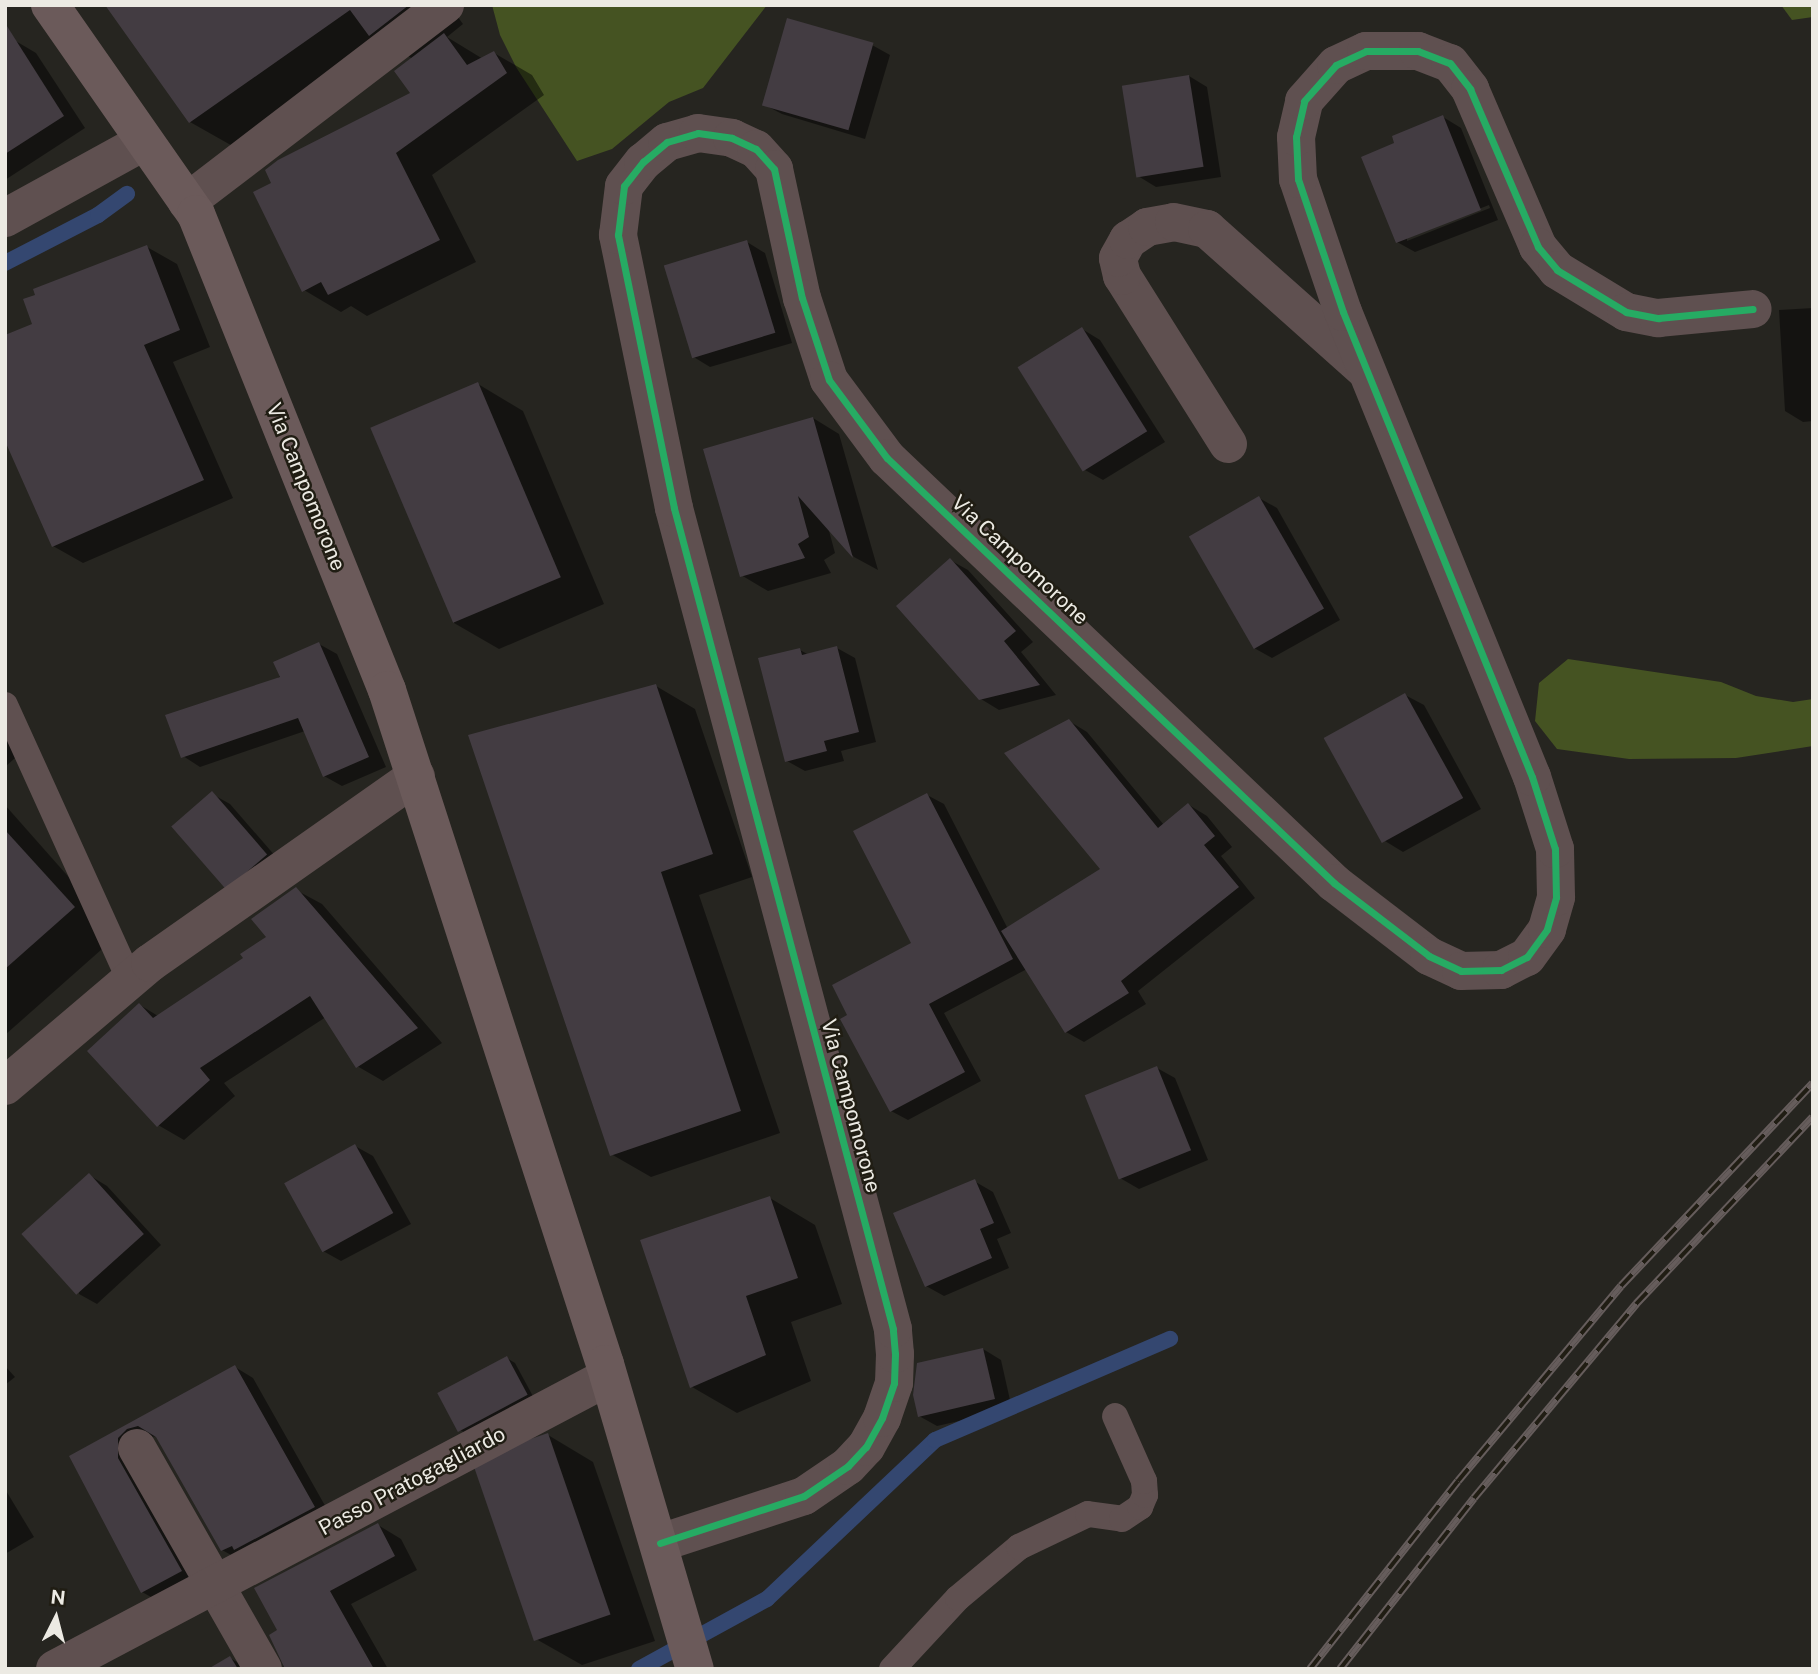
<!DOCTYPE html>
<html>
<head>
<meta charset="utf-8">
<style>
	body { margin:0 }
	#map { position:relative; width:1818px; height:1674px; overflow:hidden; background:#262520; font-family:"Public Sans",sans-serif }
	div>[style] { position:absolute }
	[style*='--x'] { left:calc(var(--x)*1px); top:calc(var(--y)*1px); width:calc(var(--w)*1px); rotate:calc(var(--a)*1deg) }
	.forest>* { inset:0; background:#455322 }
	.shadow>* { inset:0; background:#0007 }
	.stream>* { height:16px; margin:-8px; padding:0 8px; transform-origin:8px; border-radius:8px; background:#344770 }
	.building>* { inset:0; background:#433c42; transform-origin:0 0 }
	.service>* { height:26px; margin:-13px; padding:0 13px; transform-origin:13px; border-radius:13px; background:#5f5050 }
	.minor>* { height:38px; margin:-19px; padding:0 19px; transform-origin:19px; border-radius:19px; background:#5f5050 }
	.secondary>* { height:38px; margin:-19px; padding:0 19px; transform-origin:19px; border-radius:19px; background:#6b5a5a }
	.rail>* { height:8px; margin-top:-4px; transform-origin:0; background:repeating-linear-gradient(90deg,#201d13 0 16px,#665d5c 0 32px); box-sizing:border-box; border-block:2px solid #665d5c }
	.cycleway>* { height:7px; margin:-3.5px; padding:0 3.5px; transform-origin:3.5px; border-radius:3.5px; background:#26ab63 }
	span { translate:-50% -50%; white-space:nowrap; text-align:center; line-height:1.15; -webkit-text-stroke:5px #201d13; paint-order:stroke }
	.street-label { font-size:21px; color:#eceae3 }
	.frame { position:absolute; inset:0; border:7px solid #eceae3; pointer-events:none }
	.north { position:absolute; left:21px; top:1583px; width:70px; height:70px; -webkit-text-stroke:5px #201d13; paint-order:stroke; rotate:6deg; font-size:19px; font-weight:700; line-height:28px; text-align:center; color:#eceae3 }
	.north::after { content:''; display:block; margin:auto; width:24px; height:32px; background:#eceae3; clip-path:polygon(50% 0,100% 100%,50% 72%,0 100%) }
</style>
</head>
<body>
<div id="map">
	<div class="forest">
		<div style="clip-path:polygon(492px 5px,767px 5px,703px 88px,669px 102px,612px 149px,577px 161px,516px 67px,500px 35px)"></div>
		<div style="clip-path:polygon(1781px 5px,1813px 5px,1813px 17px,1792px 20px)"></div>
		<div style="clip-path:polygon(1568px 659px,1721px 682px,1756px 696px,1793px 702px,1813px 699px,1813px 746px,1736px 758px,1629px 759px,1557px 749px,1535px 721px,1539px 683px)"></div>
	</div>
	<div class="shadow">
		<div style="clip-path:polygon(238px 5px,449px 5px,463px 24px,447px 37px,483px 59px,494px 53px,532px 75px,544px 95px,432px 175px,476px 262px,367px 316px,351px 306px,341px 312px,304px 290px,274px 184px,413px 94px,413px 59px,385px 43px,236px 148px,190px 122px)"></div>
		<div style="clip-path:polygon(14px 40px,36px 53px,85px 128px,5px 180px,5px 46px)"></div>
		<div style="clip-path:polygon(872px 45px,890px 55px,865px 139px,782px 114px,763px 104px)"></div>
		<div style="clip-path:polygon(1189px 76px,1207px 87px,1221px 177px,1156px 187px,1138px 176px)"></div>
		<div style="clip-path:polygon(evenodd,1443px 117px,1461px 128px,1498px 220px,1415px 252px,1397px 242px,1396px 144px,1443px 117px,1489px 205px,1490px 208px,1407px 241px,1407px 237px,1489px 205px)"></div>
		<div style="clip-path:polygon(747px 242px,765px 253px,792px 343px,710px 367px,692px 356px)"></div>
		<div style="clip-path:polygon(147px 247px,177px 264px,210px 347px,173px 362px,233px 498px,83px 563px,53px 546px,35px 325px)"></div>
		<div style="clip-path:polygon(1813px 308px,1813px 421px,1803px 422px,1785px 411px,1779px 310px)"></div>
		<div style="clip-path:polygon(1082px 329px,1100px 340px,1165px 442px,1103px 480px,1085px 470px)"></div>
		<div style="clip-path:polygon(478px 384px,523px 411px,604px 604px,499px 649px,454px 623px)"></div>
		<div style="clip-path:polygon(813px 418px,839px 434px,878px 570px,854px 557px,828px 527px,835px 553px,824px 560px,831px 573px,768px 591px,741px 575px)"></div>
		<div style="clip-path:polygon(1259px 498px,1277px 508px,1340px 620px,1272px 658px,1254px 648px)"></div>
		<div style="clip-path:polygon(950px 560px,968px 570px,1033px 642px,1021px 652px,1056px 695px,999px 710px,981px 699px)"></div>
		<div style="clip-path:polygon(319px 644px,337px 654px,386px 767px,342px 786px,324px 776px,305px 731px,200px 767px,183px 756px)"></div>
		<div style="clip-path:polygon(837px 648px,855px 658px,876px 742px,841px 751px,844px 761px,805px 771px,787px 761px,800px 650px,809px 655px)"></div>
		<div style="clip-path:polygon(656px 686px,695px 709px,752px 877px,699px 895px,780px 1133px,651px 1177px,611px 1154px)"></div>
		<div style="clip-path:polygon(1405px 695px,1424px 705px,1481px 809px,1403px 852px,1385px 841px)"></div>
		<div style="clip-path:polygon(5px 709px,34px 741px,5px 767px)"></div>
		<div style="clip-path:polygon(1069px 721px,1087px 732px,1164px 825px,1189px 805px,1207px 816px,1232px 847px,1221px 856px,1255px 898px,1138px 991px,1146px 1004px,1084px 1042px,1066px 1032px,1027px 969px,944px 1013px,981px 1081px,908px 1120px,891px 1111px,850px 1016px,913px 944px,927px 795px,944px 804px,1008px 929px,1102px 870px)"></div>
		<div style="clip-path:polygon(212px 794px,230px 804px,283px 865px,241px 895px,223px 884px)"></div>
		<div style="clip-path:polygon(5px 805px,119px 934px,5px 1035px)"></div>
		<div style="clip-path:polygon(296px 890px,322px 904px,442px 1043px,383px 1081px,357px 1066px,326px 1017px,224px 1083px,235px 1096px,184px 1140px,158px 1125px,140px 1005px,158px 1016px,245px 958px,268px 937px)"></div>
		<div style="clip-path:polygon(1157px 1068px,1175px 1078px,1208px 1160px,1139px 1189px,1120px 1178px)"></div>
		<div style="clip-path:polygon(355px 1146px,373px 1156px,411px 1224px,341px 1261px,323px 1251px)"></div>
		<div style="clip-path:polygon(89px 1175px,107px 1186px,161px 1245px,97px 1304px,79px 1294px)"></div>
		<div style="clip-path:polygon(974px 1181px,993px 1192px,1011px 1233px,997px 1239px,1009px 1268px,944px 1296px,926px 1286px)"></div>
		<div style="clip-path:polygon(770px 1198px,815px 1225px,842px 1304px,791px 1322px,811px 1381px,737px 1413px,692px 1387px)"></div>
		<div style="clip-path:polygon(983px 1349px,1001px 1360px,1012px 1409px,937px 1426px,919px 1416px)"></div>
		<div style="clip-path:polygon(507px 1358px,515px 1363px,535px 1400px,469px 1435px,460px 1430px)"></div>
		<div style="clip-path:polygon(5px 1366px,15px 1377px,5px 1385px)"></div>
		<div style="clip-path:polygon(235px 1367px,253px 1378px,332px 1518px,240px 1560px,222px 1550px,157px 1436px,145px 1438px,199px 1582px,160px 1602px,142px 1592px,71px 1457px)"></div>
		<div style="clip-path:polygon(548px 1435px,593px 1462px,655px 1641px,582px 1665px,536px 1639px)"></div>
		<div style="clip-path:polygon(5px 1489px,34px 1537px,5px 1554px)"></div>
		<div style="clip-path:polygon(378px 1525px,401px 1539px,417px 1570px,351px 1604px,388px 1669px,284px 1669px,279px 1631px)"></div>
		<div style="clip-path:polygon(230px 1658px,249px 1669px,211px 1669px)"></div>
	</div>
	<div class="stream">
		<div style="--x:5;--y:263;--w:105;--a:-27.3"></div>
		<div style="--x:98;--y:215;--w:36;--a:-36"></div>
		<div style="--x:639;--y:1669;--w:146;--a:-28.7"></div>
		<div style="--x:767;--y:1599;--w:231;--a:-43.4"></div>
		<div style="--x:935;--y:1440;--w:256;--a:-23.3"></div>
	</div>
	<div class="building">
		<div style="clip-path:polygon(105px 5px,409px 5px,369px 36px,350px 10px,189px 123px)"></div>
		<div style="left:787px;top:18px;width:90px;height:91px;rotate:16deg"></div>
		<div style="clip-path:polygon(5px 23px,64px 116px,5px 154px)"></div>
		<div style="clip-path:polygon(444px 33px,467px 65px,494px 51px,507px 73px,396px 153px,440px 240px,328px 295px,321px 282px,302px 292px,253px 192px,271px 183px,265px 170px,278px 160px,410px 93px,394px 71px)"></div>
		<div style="left:1189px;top:75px;width:93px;height:68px;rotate:81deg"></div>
		<div style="clip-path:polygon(1443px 115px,1481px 210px,1396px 243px,1361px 157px,1394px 143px,1392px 136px)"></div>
		<div style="left:747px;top:240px;width:97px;height:87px;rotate:73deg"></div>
		<div style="clip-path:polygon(147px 245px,180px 330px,144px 345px,204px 480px,52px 547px,5px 441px,5px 335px,32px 324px,23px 299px,35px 295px,33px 289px)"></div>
		<div style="left:1082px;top:327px;width:123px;height:76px;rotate:58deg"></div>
		<div style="left:478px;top:382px;width:212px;height:117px;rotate:67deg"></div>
		<div style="clip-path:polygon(813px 417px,853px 558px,798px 496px,809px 537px,798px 544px,805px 558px,740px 577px,703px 449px)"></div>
		<div style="left:1259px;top:496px;width:130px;height:81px;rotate:60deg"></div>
		<div style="clip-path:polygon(950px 558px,1016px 631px,1004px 641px,1040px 685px,979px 700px,896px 606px)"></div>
		<div style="clip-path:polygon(319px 642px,369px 757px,323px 777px,298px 718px,181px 758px,165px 715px,280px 677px,273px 662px)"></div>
		<div style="clip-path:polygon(837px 646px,859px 732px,824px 741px,827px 751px,785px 762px,758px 658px,800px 648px,802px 655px)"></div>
		<div style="clip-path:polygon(656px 684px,713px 854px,661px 872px,741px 1111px,610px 1156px,468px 735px)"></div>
		<div style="left:1405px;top:693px;width:120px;height:93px;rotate:61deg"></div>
		<div style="clip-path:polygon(1069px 719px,1158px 828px,1188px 803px,1215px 836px,1204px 845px,1239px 887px,1121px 981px,1129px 993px,1065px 1033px,1001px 931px,1100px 869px,1004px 753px)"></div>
		<div style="left:212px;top:791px;width:84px;height:54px;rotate:49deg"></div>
		<div style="clip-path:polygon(927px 793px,1013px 959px,929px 1004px,965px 1072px,890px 1112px,840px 1019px,847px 1015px,832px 985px,911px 943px,853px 831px)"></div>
		<div style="clip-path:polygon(5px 830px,75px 907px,5px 969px)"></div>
		<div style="clip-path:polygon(296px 887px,418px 1028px,356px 1068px,310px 996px,200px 1068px,210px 1080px,157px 1127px,87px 1051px,139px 1003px,153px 1018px,243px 958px,240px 954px,266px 937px,251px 919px)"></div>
		<div style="left:1157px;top:1066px;width:91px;height:78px;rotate:68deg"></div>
		<div style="left:355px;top:1144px;width:79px;height:81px;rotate:61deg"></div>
		<div style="left:89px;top:1173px;width:82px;height:91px;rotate:48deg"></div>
		<div style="clip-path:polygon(975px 1179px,994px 1223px,980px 1229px,992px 1258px,925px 1287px,893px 1213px)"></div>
		<div style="clip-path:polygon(770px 1196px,798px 1278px,746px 1296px,766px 1355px,690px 1388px,640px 1240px)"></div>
		<div style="clip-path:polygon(983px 1348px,995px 1399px,918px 1417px,913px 1395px,917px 1363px)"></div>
		<div style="left:507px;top:1356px;width:44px;height:79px;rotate:62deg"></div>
		<div style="clip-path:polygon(235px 1365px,315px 1507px,234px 1550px,232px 1546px,221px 1551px,156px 1437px,138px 1426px,127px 1429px,118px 1438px,118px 1458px,182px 1571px,141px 1593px,69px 1456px)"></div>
		<div style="left:548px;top:1433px;width:192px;height:81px;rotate:71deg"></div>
		<div style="clip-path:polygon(378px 1523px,395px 1556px,330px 1591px,374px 1669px,285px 1669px,269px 1635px,277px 1630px,254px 1588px)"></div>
		<div style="clip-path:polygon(230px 1656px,238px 1669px,208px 1669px)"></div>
	</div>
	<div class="service">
		<div style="--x:5;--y:705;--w:302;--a:65.6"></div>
		<div style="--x:892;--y:1669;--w:97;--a:-47.1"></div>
		<div style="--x:958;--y:1598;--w:80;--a:-39.9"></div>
		<div style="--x:1019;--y:1547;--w:76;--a:-25.6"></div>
		<div style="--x:1088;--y:1514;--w:34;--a:8"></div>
		<div style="--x:1122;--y:1519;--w:22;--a:-34"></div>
		<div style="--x:1140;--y:1507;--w:13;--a:-67"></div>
		<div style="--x:1145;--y:1495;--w:14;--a:-94"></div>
		<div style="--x:1144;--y:1481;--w:71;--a:-114"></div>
	</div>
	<div class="minor">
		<div style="--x:187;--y:202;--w:325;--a:-37.4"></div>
		<div style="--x:5;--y:218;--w:158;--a:-28.8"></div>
		<div style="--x:1228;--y:444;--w:199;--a:-122.2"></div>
		<div style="--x:1122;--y:276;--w:18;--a:-103"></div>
		<div style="--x:1118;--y:258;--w:21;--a:-61"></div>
		<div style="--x:1128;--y:240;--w:23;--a:-34"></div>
		<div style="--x:1147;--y:227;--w:27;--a:-10"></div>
		<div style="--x:1174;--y:222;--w:34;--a:12"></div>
		<div style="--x:1207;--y:229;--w:209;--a:41.7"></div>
		<div style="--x:5;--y:1086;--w:190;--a:-40.3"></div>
		<div style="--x:150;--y:963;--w:325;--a:-35.1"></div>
		<div style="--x:137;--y:1448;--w:254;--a:60.3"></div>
		<div style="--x:660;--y:1543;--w:151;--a:-18.1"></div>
		<div style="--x:804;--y:1496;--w:53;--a:-34.3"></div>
		<div style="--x:848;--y:1466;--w:26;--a:-47"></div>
		<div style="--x:866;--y:1447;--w:33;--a:-61"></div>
		<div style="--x:882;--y:1418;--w:37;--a:-71"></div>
		<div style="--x:894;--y:1383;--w:29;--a:-88"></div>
		<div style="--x:895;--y:1354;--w:25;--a:-95"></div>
		<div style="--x:893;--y:1329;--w:850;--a:-104.94"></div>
		<div style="--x:674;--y:508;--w:279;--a:-101.6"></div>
		<div style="--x:618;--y:235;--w:49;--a:-83"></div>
		<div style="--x:624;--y:186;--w:31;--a:-52"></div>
		<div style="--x:643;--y:162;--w:31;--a:-40"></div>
		<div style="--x:667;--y:142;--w:32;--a:-16"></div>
		<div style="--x:698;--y:133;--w:34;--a:8"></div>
		<div style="--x:732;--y:138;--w:26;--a:25"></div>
		<div style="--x:756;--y:149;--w:27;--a:48"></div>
		<div style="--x:774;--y:169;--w:132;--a:77.8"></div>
		<div style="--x:802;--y:298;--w:86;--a:71.8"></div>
		<div style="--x:829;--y:380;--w:97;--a:53.4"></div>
		<div style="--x:887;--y:458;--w:617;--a:43.55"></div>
		<div style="--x:1334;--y:883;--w:120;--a:37.5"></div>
		<div style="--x:1429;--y:956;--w:35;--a:25"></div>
		<div style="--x:1461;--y:971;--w:40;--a:-1.4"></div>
		<div style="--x:1501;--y:970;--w:29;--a:-27"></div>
		<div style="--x:1527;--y:957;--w:34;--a:-54"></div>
		<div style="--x:1547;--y:929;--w:33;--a:-74"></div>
		<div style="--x:1556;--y:897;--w:48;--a:-91.2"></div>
		<div style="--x:1555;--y:849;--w:76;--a:-107.7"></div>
		<div style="--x:1532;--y:777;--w:502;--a:-112.12"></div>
		<div style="--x:1343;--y:312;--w:140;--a:-108.7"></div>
		<div style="--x:1298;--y:179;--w:42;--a:-92.7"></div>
		<div style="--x:1296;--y:137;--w:37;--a:-77"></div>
		<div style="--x:1304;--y:101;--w:48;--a:-48.4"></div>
		<div style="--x:1336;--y:65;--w:33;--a:-25"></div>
		<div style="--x:1366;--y:51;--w:52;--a:0"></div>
		<div style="--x:1418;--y:51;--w:34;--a:21"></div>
		<div style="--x:1450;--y:63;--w:33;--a:52"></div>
		<div style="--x:1470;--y:89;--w:172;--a:66.7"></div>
		<div style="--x:1538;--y:247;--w:30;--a:50"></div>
		<div style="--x:1557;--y:270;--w:81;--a:31.3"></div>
		<div style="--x:1626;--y:312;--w:33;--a:11"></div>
		<div style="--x:1658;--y:318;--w:95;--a:-5.4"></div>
		<div style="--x:55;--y:1669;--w:625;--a:-27.84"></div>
	</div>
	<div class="secondary">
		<div style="--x:50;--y:5;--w:255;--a:55.1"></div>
		<div style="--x:196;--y:214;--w:513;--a:68.14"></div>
		<div style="--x:387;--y:690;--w:708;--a:72.08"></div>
		<div style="--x:605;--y:1364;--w:318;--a:73.6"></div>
	</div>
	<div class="rail">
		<div style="--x:1310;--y:1669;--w:239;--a:-51.8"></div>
		<div style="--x:1458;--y:1481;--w:254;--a:-50.1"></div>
		<div style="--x:1621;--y:1286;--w:279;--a:-46.6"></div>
		<div style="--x:1340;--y:1669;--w:217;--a:-51.9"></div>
		<div style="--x:1474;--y:1498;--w:253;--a:-50.1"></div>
		<div style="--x:1636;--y:1304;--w:257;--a:-46.6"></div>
	</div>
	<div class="cycleway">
		<div style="--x:660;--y:1543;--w:151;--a:-18.1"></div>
		<div style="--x:804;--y:1496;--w:53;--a:-34.3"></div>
		<div style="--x:848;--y:1466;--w:26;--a:-47"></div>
		<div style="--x:866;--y:1447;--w:33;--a:-61"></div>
		<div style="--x:882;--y:1418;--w:37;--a:-71"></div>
		<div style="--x:894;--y:1383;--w:29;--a:-88"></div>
		<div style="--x:895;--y:1354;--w:25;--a:-95"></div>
		<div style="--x:893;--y:1329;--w:850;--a:-104.94"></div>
		<div style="--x:674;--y:508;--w:279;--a:-101.6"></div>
		<div style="--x:618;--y:235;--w:49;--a:-83"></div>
		<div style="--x:624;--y:186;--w:31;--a:-52"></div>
		<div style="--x:643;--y:162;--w:31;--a:-40"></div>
		<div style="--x:667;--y:142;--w:32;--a:-16"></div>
		<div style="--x:698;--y:133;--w:34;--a:8"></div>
		<div style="--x:732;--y:138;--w:26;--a:25"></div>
		<div style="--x:756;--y:149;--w:27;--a:48"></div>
		<div style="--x:774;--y:169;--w:132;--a:77.8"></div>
		<div style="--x:802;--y:298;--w:86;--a:71.8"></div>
		<div style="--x:829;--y:380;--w:97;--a:53.4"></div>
		<div style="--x:887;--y:458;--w:617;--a:43.55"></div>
		<div style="--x:1334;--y:883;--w:120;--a:37.5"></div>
		<div style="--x:1429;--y:956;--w:35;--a:25"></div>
		<div style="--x:1461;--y:971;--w:40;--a:-1.4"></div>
		<div style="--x:1501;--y:970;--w:29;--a:-27"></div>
		<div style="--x:1527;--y:957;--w:34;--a:-54"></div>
		<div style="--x:1547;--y:929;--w:33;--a:-74"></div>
		<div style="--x:1556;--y:897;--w:48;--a:-91.2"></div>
		<div style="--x:1555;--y:849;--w:76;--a:-107.7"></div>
		<div style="--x:1532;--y:777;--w:502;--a:-112.12"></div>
		<div style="--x:1343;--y:312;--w:140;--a:-108.7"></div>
		<div style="--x:1298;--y:179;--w:42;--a:-92.7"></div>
		<div style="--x:1296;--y:137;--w:37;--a:-77"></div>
		<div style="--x:1304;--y:101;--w:48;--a:-48.4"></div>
		<div style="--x:1336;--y:65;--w:33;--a:-25"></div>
		<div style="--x:1366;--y:51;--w:52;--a:0"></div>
		<div style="--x:1418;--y:51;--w:34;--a:21"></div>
		<div style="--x:1450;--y:63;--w:33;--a:52"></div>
		<div style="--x:1470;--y:89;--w:172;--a:66.7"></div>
		<div style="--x:1538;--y:247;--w:30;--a:50"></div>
		<div style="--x:1557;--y:270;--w:81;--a:31.3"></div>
		<div style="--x:1626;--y:312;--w:33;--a:11"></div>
		<div style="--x:1658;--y:318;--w:95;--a:-5.4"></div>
	</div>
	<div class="street-label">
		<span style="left:306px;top:487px;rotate:68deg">Via Campomorone</span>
		<span style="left:1020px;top:560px;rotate:43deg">Via Campomorone</span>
		<span style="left:851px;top:1106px;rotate:75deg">Via Campomorone</span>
		<span style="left:412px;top:1481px;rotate:-28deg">Passo Pratogagliardo</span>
	</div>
	<div class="frame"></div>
	<div class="north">N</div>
</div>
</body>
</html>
